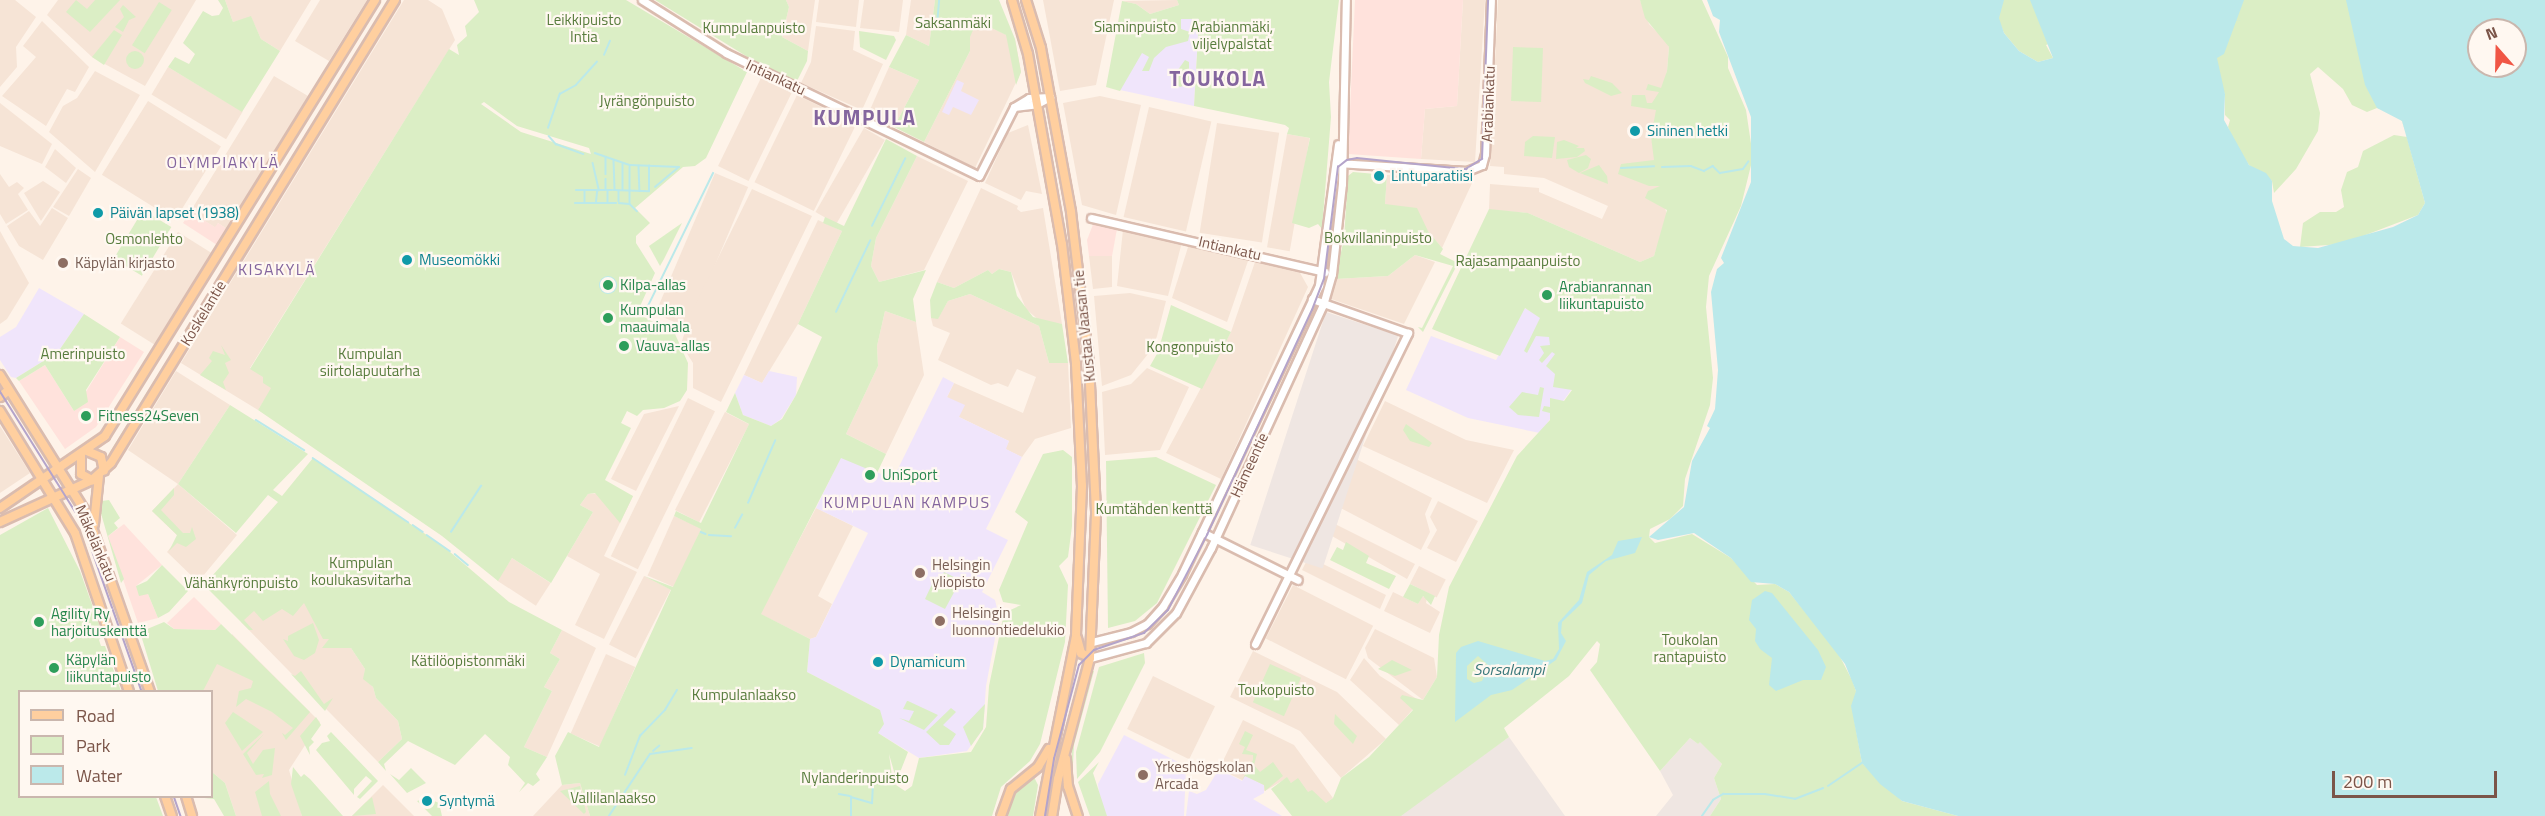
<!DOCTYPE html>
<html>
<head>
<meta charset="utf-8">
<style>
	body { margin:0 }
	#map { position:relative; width:2545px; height:816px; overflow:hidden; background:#fef3e9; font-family:"Titillium Web",sans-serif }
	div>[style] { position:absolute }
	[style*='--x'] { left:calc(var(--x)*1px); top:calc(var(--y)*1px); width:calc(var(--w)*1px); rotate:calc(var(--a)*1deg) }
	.residential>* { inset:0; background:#f6e4d6; transform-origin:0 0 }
	.commercial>* { inset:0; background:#ffe2dc }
	.industrial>* { inset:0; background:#efe6e2; transform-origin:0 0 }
	.education>* { inset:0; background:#f0e5fb }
	.green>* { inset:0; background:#dbeec5; transform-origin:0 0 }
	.round { border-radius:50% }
	.water>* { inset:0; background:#bbe9ea }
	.stream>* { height:1.5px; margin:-0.75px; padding:0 0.75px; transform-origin:0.75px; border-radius:0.75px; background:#bbe9ea }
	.roads { filter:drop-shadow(2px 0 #dabcaf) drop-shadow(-2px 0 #dabcaf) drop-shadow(0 2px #dabcaf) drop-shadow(0 -2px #dabcaf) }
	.secondary>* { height:7px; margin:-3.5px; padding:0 3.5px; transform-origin:3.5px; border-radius:3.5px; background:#fff }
	.primary>* { height:8px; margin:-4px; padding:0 4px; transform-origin:4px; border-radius:4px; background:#ffcf9f }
	.tram>* { height:1.5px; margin:-0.75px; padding:0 0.75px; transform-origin:0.75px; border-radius:0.75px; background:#b4a4ca }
	.dots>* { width:16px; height:16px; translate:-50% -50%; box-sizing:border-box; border:3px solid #fff8f1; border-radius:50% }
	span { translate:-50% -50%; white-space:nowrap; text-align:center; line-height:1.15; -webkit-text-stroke:4.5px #fff8f1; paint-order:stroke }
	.park-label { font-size:15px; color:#587c3d }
	.street-label { font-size:15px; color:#7b5549 }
	.culture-label { font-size:15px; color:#0d838f }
	.left { translate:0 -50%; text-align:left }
	.education-label { font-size:15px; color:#785e54 }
	.leisure-label { font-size:15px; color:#27864d }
	.neighbourhood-label { font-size:16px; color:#84659e; letter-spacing:1.5px }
	.water-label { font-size:16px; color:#38777a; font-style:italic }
	.district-label { font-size:21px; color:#84659e; font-weight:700; letter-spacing:1.5px }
	.legend { position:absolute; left:18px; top:690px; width:195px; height:108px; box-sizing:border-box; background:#fff8f1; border:2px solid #cab7ae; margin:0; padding:8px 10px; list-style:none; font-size:18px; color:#7b5549 }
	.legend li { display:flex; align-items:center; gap:12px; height:30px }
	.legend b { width:30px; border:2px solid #cab7ae }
	.north { position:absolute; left:2467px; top:18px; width:60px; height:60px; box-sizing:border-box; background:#fff8f1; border:2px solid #cab7ae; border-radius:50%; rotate:340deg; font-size:16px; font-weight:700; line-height:24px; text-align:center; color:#7b5549 }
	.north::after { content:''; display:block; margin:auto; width:21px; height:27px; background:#f05645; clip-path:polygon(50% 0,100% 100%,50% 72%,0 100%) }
	.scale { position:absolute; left:2332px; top:771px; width:165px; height:27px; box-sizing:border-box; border:3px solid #7b5549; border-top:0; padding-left:8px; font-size:18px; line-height:21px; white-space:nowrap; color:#7b5549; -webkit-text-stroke:4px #fff8f1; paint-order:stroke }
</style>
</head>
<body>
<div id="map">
	<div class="residential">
		<div style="clip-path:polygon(0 0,15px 0,36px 17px,16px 47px,17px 67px,0 87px)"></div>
		<div style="clip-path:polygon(58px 0,196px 0,145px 86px,92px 57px,47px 15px)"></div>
		<div style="clip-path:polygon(225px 0,311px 0,280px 51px,261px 39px,251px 17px,233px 22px)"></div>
		<div style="clip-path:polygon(320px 0,367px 0,329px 61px,295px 41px)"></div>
		<div style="clip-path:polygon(404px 0,428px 0,442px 9px,455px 40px,250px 368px,264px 377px,272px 388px,258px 410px,181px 363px)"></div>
		<div style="clip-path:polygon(786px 0,815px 0,808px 51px,782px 37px,789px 7px)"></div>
		<div style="clip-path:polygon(819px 0,859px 0,856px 27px,816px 22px)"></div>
		<div style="clip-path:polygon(864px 0,903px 0,899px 32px,860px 28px)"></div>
		<div style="clip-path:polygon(911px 0,935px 0,929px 46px,906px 35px)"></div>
		<div style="clip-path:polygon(1043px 0,1114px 0,1096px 85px,1060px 91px)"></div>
		<div style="clip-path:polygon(1177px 0,1179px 5px,1150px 14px,1136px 4px,1122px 1px)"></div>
		<div style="clip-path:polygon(1463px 0,1485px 0,1475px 162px,1421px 159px,1425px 109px,1457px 106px)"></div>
		<div style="clip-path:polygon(1498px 0,1640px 0,1649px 24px,1665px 40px,1669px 47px,1667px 71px,1651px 137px,1667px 217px,1654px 256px,1640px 262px,1528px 213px,1489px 210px,1490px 184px,1539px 188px,1539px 192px,1602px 219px,1608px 206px,1544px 178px,1504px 174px,1504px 167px,1490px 166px)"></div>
		<div style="clip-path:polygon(42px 21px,89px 67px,75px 92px,67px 89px,46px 126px,2px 96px,36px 57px,23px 46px)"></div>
		<div style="clip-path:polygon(977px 21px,1015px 39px,1021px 72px,975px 168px,924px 142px,970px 51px,969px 37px)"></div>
		<div style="clip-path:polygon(816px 26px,855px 31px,853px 50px,883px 64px,862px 110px,801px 83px,811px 62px)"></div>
		<div style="left:168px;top:67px;width:87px;height:32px;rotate:31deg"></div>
		<div style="clip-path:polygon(889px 67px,919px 80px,894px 127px,869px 112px)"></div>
		<div style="clip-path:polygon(95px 71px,140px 95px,95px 172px,49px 132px,63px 106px,77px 98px)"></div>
		<div style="clip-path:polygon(274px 76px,308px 96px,227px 229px,218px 223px,216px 228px,190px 212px)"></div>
		<div style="left:761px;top:78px;width:34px;height:98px;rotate:26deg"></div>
		<div style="left:797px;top:95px;width:66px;height:97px;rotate:26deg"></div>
		<div style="clip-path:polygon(1100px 96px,1141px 105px,1116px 215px,1082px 205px,1063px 103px)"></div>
		<div style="left:148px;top:101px;width:86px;height:87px;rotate:32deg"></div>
		<div style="clip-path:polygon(0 103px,52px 144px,42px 164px,0 146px)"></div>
		<div style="left:1149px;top:107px;width:64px;height:113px;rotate:13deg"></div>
		<div style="left:1217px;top:123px;width:63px;height:111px;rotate:9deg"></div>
		<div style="clip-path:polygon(1028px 125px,1042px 194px,1026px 191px,1021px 200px,985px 183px,1008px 133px)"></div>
		<div style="left:864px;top:128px;width:24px;height:97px;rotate:30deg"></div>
		<div style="left:1287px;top:134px;width:23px;height:115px;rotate:10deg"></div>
		<div style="clip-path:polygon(55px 149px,76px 168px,66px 183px,45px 167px)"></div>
		<div style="clip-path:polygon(917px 156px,968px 181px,924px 270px,879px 282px,871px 266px,876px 238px)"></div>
		<div style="clip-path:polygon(78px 169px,91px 178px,69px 216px,53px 207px)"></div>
		<div style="left:715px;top:173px;width:36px;height:153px;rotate:23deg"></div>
		<div style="clip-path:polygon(0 174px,9px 187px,17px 182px,24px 188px,18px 194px,28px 210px,6px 224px,0 214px)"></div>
		<div style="clip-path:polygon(1387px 175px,1473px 181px,1442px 248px,1428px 231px,1385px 204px)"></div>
		<div style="clip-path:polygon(43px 181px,60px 192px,41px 221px,24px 193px)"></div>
		<div style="clip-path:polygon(981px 188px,1018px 206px,1017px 209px,1021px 212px,1043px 208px,1062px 324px,1041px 322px,1026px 309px,1011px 272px,999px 269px,992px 274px,988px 270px,954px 288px,937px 282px)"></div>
		<div style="clip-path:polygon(752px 189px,812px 216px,721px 402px,693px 388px,693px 363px,681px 344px,691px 313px)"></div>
		<div style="clip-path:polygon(52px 208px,68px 218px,43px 260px,19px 246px,7px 226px,29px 211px,40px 226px)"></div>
		<div style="clip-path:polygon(818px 220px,842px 231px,798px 324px,762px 383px,744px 375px)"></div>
		<div style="clip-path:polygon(1123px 230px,1182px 242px,1168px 296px,1117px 286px)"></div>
		<div style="clip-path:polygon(0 231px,29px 283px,7px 319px,0 324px)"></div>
		<div style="left:178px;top:232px;width:40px;height:108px;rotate:32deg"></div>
		<div style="clip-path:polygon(1189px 244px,1249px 258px,1227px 322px,1172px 298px)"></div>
		<div style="clip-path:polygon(1415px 255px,1435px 262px,1404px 324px,1331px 299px,1335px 279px,1388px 276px)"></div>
		<div style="clip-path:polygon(1089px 256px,1112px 256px,1112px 287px,1093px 289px)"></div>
		<div style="clip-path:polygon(1256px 259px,1299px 271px,1308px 287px,1221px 479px,1166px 453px,1231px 332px)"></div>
		<div style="clip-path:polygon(1130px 293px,1166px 301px,1157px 336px,1152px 349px,1131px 375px,1102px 386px,1094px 296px)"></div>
		<div style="clip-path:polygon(970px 294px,1039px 326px,1049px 363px,1068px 363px,1071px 428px,1035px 439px,1022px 457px,1005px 449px,1009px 441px,959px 417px,947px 397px,954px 383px,1023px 413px,1036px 377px,1017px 369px,1008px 387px,998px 383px,991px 385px,938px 360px,950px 333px,933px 326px,931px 318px,938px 318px,948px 301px)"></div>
		<div style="clip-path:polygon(885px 311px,916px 322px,924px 375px,886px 454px,846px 434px,878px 366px,877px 346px)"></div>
		<div style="clip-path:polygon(1147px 368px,1189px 387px,1160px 450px,1105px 455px,1102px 392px,1131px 384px)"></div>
		<div style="clip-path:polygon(176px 371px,230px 405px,178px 484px,237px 535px,198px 582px,167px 552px,179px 537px,152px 511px,178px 484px,128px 450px)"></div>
		<div style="left:688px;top:398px;width:30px;height:176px;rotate:26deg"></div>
		<div style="clip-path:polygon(1385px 401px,1466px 440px,1514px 450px,1487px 503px,1363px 446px)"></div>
		<div style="clip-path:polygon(679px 406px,636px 491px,611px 479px,644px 414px)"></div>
		<div style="left:725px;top:412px;width:27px;height:110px;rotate:27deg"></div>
		<div style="clip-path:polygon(0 426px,30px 473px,0 493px)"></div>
		<div style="clip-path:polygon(1354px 458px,1432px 498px,1425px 514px,1430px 532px,1421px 550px,1331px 503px)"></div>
		<div style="clip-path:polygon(600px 493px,633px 496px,604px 556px,637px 572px,604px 639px,575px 625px,600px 574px,567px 556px,593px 512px,580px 505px,588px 494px)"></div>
		<div style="clip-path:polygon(1438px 501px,1478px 521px,1456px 562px,1427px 548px,1437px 530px,1430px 517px)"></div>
		<div style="clip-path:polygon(816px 508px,853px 526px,818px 596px,832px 604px,816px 637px,810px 639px,760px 614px)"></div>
		<div style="left:674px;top:516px;width:30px;height:65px;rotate:24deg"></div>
		<div style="clip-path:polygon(1327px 520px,1415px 564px,1407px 579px,1332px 536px,1319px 562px,1386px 595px,1380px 609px,1302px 570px)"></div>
		<div style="left:512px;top:558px;width:46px;height:27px;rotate:33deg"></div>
		<div style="left:1419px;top:566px;width:30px;height:20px;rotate:27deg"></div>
		<div style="left:644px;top:576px;width:30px;height:77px;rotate:27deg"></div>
		<div style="left:1293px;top:585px;width:90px;height:60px;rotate:27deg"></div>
		<div style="clip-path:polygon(274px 587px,300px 596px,351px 648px,365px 669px,364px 679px,373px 687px,376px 698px,398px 721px,402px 739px,378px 762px,241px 622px)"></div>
		<div style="clip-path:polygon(1393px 592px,1418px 604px,1422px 596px,1427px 598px,1426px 603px,1440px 612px,1430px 633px,1384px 611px)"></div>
		<div style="clip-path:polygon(1375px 629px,1434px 658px,1437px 677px,1423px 700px,1368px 658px,1365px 648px)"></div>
		<div style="clip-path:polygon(562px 630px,596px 648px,547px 757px,524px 747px,552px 691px,544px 687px,560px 659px,550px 653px)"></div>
		<div style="clip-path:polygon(232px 634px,320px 722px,289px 770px,302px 816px,236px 816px,225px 783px,212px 772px,212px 692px,203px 692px,204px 685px)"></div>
		<div style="clip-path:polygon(1253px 651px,1337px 692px,1386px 739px,1341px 778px,1300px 731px,1230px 697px)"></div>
		<div style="left:606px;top:654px;width:32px;height:87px;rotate:24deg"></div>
		<div style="clip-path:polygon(1364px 658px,1380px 676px,1420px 701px,1399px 725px,1350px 680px)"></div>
		<div style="left:1153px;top:676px;width:69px;height:59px;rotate:26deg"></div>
		<div style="clip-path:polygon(1243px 720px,1294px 745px,1333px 798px,1314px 812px,1287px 778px,1265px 791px,1219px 769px)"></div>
		<div style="clip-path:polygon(580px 783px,590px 816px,533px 816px,562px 785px)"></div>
		<div style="clip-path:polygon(383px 785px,414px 816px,352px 816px)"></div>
	</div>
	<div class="commercial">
		<div style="clip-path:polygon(1355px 0,1463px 0,1457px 106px,1425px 109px,1421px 159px,1348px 154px)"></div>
		<div style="clip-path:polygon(190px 212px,215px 227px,218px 223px,227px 229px,217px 245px,183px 223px)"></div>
		<div style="clip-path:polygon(1094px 222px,1117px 229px,1112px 256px,1089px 256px,1087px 240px)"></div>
		<div style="clip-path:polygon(120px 337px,144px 352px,96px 427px,65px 449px,19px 381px,45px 365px,74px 411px)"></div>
		<div style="clip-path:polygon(124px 524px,162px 565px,136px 586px,148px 594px,158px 618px,138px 623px,108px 536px)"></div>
		<div style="clip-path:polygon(194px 597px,221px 624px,215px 630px,174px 629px,167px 623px)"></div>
	</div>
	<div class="industrial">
		<div style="left:1326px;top:312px;width:76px;height:245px;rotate:18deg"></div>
		<div style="clip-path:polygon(1509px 737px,1565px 816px,1401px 816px,1400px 814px)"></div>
		<div style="clip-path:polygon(1690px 738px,1698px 744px,1700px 741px,1722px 764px,1714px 778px,1721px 799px,1710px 816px,1656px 816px,1673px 795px,1660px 771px)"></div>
	</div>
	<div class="education">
		<div style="clip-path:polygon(1199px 15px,1194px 106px,1120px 90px,1161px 19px)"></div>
		<div style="clip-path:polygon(957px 80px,964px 83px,961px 91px,979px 100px,971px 115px,953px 107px,949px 115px,942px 112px)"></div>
		<div style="clip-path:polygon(39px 288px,84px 314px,58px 352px,16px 378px,11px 377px,0 360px,0 337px,16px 327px)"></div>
		<div style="clip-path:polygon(1524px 308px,1540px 316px,1574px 386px,1540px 433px,1468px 418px,1406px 390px,1431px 336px,1496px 360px)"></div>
		<div style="clip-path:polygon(769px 371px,797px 377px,796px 395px,781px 419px,771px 426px,743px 415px,735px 393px,744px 375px,762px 383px)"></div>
		<div style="clip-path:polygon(943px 377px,954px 383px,947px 397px,965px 405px,959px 417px,1009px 441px,1006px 449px,1022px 457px,986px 529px,1008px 540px,982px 592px,995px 600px,999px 617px,986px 686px,983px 729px,967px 751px,919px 758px,878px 733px,880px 710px,807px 672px,810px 639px,816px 637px,868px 533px,816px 508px,841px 457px,893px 479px)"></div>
		<div style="clip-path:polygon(1124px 735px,1186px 766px,1184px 816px,1107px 816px,1100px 802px,1098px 784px)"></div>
		<div style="clip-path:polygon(1219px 769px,1242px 781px,1245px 776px,1264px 785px,1264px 793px,1253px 799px,1282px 816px,1186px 816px,1189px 791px,1197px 794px,1206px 790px)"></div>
	</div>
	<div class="green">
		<div style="clip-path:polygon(76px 0,87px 9px,95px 0,120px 0,90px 32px,66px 12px)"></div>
		<div style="clip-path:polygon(218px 0,225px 0,233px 22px,251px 16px,261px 39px,280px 51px,242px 112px,168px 67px,175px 57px,189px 64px,195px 54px,183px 43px,203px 11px,212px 16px,219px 15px,223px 8px)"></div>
		<div style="clip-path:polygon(evenodd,474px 0,626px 0,747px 72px,706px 158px,695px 166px,683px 167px,635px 208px,650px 223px,636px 236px,636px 243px,655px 273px,637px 313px,675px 334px,688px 363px,687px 390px,680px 401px,664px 408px,643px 410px,637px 416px,627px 411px,621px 423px,631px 428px,605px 480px,633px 496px,620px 523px,595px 493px,588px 494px,580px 505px,593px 512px,551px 583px,512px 558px,498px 581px,442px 536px,258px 410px,271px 388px,263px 383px,263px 377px,250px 369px,449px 49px,459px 55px,457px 45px,467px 36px,465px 26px,479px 12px,474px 0,484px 102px,517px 126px,589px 148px,591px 154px,521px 132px,481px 104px,484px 102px)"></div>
		<div style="clip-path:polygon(655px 0,786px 0,789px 7px,782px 37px,808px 51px,807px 61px,797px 81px,759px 64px)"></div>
		<div style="clip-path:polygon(935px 0,999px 0,1015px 39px,1021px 72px,1016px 85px,1006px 35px,977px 21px,970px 37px,970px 51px,924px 142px,894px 127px,919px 80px,889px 67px,906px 35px,929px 46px)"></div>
		<div style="clip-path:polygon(1177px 0,1339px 0,1329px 82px,1331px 117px,1322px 229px,1318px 224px,1309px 228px,1292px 223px,1310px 138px,1287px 134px,1289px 128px,1285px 125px,1194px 106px,1199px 19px,1181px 19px,1181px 29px,1190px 32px,1188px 41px,1166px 47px,1154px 58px,1149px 71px,1142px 71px,1149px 57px,1142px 53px,1120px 91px,1106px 87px,1122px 1px,1136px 4px,1150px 14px,1179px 5px)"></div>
		<div style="clip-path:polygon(1640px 0,1702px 0,1728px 57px,1728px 68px,1746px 110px,1753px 157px,1741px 206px,1709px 276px,1706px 307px,1713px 378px,1710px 405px,1685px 479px,1683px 506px,1670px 519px,1650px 529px,1649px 537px,1655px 543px,1692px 534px,1731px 558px,1757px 585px,1775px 584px,1789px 592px,1837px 651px,1852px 680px,1856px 691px,1854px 719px,1862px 763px,1902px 801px,1958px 816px,1710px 816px,1721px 799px,1714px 778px,1722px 764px,1700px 742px,1698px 744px,1690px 738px,1660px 771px,1590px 670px,1597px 662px,1600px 644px,1597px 641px,1569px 676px,1504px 728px,1509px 737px,1401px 816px,1292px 816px,1271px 789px,1287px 777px,1291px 783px,1298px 778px,1308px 792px,1312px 790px,1326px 803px,1333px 798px,1341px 778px,1369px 757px,1413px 710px,1400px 698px,1402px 695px,1423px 700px,1437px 677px,1439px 635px,1449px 587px,1517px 456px,1550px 420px,1550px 413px,1542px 411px,1544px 406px,1550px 407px,1550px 398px,1564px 401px,1572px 390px,1553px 387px,1555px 374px,1546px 366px,1555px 354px,1552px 352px,1542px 363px,1539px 360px,1544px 353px,1540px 346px,1550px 345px,1549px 337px,1536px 336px,1527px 353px,1524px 351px,1540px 318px,1525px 308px,1500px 356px,1432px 329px,1489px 209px,1528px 213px,1640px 262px,1654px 256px,1667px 210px,1645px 198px,1648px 191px,1660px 186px,1649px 186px,1618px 174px,1621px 164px,1654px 160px,1651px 137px,1656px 110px,1631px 106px,1632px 95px,1645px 95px,1647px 103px,1652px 103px,1659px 92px,1646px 90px,1648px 84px,1661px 88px,1667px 71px,1669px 47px,1645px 18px)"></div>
		<div style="clip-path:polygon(1997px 0,2156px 0,2046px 45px,2053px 58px,2038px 62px,2019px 51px,2004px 33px,1997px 16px)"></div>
		<div style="clip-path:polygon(2228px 0,2355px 0,2395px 94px,2425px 203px,2418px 215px,2342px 244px,2300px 247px,2303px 223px,2320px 212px,2336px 212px,2344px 207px,2341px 190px,2347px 172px,2358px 167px,2363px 151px,2394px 135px,2407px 137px,2402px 121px,2395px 114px,2377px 108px,2367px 112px,2352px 105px,2343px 89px,2318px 67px,2310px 74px,2320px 113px,2318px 131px,2296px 169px,2274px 193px,2272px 181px,2249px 165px,2235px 144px,2228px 127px,2230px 120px,2225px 115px,2225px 94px,2210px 67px)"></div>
		<div style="left:159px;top:2px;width:15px;height:51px;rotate:32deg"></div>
		<div style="clip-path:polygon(123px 5px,136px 17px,129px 20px,123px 32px,115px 27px,124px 17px,120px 9px)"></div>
		<div style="clip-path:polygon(114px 30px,122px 35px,104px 65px,92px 57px)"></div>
		<div style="clip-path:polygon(859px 31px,894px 36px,896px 40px,886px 60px,860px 47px)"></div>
		<div style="left:1513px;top:47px;width:30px;height:54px;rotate:2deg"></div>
		<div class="round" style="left:126px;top:51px;width:18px;height:18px"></div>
		<div style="clip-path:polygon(1185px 60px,1189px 62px,1189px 84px,1180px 87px,1174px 83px,1175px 74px)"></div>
		<div style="clip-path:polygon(1591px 76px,1612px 83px,1622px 93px,1611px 96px,1585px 83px,1583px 79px,1589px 80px)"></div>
		<div style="clip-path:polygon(1533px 136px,1555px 137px,1552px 158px,1524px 156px,1525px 142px)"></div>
		<div style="clip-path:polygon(886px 139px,917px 156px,876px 238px,871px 266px,879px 282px,926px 270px,913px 299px,916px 322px,885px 311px,877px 346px,878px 366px,846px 434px,886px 454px,877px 473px,841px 458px,761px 614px,810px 639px,807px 672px,880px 710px,884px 724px,878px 733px,908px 752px,899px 775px,895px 775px,889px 754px,893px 783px,905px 791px,912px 786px,919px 758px,971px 752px,986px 727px,989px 686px,1004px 613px,1021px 605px,1003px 602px,999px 590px,1028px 522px,1015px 512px,1043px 454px,1063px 450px,1072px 457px,1072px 526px,1068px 557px,1059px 566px,1068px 585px,1065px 642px,1040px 744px,1030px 761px,1001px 787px,992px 816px,590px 816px,580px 783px,562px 785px,555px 756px,568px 732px,599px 747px,671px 590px,644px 576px,673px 587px,701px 529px,674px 516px,676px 511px,701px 523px,749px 424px,726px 412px,735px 393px,743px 415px,771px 426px,782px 419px,796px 395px,822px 337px,798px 324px,842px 231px,823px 223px,825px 217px,844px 226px)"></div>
		<div style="clip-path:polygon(1564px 140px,1579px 146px,1576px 148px,1584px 148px,1585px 151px,1577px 157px,1556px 159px,1557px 142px)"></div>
		<div style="clip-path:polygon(1586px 155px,1591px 159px,1588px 168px,1579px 173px,1569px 167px,1567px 160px)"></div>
		<div style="clip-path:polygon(1599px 165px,1607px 176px,1608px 184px,1580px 173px)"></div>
		<div style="clip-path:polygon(1353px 172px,1387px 175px,1385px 204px,1417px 208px,1428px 231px,1443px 249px,1440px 254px,1458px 263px,1423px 332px,1418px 327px,1422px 328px,1453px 266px,1415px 255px,1388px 276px,1335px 279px,1344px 239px,1348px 176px)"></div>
		<div style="left:143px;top:210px;width:33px;height:57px;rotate:31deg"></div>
		<div style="clip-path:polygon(682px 223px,664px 259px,660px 266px,649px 246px)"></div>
		<div style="clip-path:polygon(220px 258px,222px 259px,164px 350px)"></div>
		<div style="clip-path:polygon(999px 269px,1011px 272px,1017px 296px,1033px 317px,1062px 324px,1068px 363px,1049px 363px,1039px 326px,970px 294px,948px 301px,938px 319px,931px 318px,930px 300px,937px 282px,954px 288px,988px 270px,992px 274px)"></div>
		<div style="clip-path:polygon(1171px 305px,1231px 332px,1202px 389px,1150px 366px,1158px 352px)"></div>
		<div style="clip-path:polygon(1314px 313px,1239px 478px,1236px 481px)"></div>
		<div style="clip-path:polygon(84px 314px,120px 337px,86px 390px,88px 402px,74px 411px,45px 365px,19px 381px,16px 378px,58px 352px)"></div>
		<div style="clip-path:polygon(221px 345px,231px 360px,225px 363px,229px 373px,223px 382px,226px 390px,200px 375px,212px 361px,209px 358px,213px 351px,225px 355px)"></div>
		<div style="clip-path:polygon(165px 363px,156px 385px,112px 453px,110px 452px)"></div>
		<div style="clip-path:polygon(1540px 387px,1544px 388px,1539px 417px,1518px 415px,1509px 407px,1522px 392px,1538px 395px)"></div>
		<div style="clip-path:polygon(230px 405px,308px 454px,273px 490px,282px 496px,313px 458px,443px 546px,509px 602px,562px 630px,550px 653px,560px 659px,544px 687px,552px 691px,524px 747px,547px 757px,536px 774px,540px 780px,533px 786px,528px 783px,519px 792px,525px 783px,508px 765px,510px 757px,485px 734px,455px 765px,408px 741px,384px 764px,386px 771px,378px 762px,402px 739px,398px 721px,376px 698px,373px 687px,363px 679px,365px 669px,351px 648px,322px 648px,329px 639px,323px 639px,304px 603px,293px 616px,282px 609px,263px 621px,254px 611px,244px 620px,253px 630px,249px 630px,204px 585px,278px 502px,268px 495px,236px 533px,178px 484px)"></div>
		<div style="clip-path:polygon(1406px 424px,1432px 443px,1429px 447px,1410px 441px,1403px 430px)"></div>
		<div style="clip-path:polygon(1156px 457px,1216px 485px,1157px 603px,1135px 621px,1108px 628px,1106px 461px)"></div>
		<div style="clip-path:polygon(174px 488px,174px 495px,161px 510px,183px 533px,190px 533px,192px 527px,196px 539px,186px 547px,177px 543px,169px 551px,177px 535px,152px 511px)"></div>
		<div style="clip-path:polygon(109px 500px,120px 518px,114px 523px,118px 528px,108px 536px,124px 579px,121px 583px,100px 510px,102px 501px)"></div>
		<div style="clip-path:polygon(48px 508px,80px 571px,103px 635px,99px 640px,101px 646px,105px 646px,121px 691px,20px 692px,20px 796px,156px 797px,163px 816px,0 816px,0 535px)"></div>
		<div style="clip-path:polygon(1346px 542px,1369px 556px,1366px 563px,1396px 576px,1389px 589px,1330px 560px,1337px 547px,1343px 550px)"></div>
		<div style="clip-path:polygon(162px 565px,188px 591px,169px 612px,158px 618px,148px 594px,139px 596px,136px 586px,147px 581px)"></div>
		<div style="clip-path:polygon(944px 572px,956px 578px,950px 582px,958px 585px,945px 609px,925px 599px,934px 580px,939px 583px)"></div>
		<div style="clip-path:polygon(1410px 584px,1435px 596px,1431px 605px,1423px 596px,1418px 604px,1403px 597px)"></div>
		<div style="clip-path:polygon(164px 622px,174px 629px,215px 630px,221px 624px,310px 712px,286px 740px,282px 733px,285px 735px,293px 728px,272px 712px,246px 699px,236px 707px,239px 691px,251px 688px,253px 681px,217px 664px,203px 691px,158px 691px,140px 632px)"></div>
		<div style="clip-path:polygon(313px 623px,319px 640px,315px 653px,304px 660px,294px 656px,283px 639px,288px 641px,288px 636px)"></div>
		<div style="clip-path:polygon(1144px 653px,1145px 663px,1100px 752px,1077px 779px,1076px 752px,1099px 667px)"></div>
		<div style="clip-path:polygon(1392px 660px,1412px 670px,1395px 676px,1378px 669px)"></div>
		<div style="left:1270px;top:664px;width:34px;height:42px;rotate:24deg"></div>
		<div style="clip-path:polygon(301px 671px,324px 704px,333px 698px,325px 711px,291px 674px,295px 676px)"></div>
		<div style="clip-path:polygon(1091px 671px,1094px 671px,1074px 745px,1072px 783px,1072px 745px)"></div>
		<div style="clip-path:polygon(907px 701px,908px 701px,938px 715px,924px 730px,899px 718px,909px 721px,914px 711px,903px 709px)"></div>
		<div style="clip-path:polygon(985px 704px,983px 729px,971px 746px,963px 727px)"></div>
		<div style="clip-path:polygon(951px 708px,956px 712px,943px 725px,956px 734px,949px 745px,940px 745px,926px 732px)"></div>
		<div style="clip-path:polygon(233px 712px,263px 732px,242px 751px,225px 723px)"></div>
		<div style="clip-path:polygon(1335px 714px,1357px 736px,1353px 744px,1334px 724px)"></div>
		<div style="clip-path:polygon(316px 717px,321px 725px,311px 739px,314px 742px,309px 747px,310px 755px,300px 736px)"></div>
		<div style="clip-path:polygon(1245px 731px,1253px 735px,1246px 750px,1257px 754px,1254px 765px,1260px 772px,1273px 762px,1283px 776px,1265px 791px,1264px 785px,1245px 776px,1242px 780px,1253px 760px,1253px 755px,1242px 754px,1245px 747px,1239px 744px)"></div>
		<div style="clip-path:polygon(331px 732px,378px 781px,360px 799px,357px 797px,372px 781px,366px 776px,354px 789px,354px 795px,316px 750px,322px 743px,330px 741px,327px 736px)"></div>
		<div style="clip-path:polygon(264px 734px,247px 753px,253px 764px,263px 750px,275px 748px,272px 775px,262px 778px,264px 774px,256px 775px,243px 754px)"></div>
		<div style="clip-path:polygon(1099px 762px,1093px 773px,1107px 816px,1090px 816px,1078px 782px)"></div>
		<div style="clip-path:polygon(293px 767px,301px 777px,304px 774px,310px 779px,343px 816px,302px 816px,291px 784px)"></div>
		<div style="clip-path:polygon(411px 768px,426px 783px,407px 793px,390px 774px,399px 780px)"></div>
		<div style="clip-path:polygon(212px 772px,225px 783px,236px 816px,224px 816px,214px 799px,204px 798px,212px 796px)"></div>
		<div style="clip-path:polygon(1033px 775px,1038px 785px,1033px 816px,1004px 816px,1014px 792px)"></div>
		<div style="clip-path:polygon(269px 781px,270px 794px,281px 816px,262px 816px,255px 792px)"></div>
		<div style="clip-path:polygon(580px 786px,586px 812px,584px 814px,560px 791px)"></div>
		<div style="clip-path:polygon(372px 797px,376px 814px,352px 816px,364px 804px)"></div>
		<div style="clip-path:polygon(427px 798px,439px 803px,442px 816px,432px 816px,417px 801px)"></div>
	</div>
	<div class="water">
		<div style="clip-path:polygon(evenodd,1707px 0,2004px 0,1999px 18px,2004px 33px,2019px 51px,2038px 62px,2053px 58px,2030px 0,2244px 0,2224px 54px,2217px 58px,2225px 94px,2224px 120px,2249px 165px,2266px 173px,2272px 181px,2272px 201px,2284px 239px,2293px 246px,2318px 248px,2393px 227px,2418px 215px,2425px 203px,2402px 121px,2377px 108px,2365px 85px,2346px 0,2545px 0,2545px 816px,1958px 816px,1902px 801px,1880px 784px,1862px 763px,1851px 706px,1856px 691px,1845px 664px,1789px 592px,1775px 584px,1751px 582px,1731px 558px,1694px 533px,1658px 540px,1649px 537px,1684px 507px,1692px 461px,1710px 428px,1707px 426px,1715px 409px,1718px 370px,1711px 292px,1717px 269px,1724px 263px,1721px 258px,1751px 182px,1751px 117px,1719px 32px,1720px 20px,1713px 16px,1707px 0,2479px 30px,2515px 30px,2515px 66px,2479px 66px,2479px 30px)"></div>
		<div class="round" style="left:599px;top:276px;width:18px;height:18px"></div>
		<div style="clip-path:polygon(evenodd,1642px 537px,1635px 553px,1606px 561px,1589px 575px,1582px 603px,1562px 622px,1561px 633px,1566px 641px,1556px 660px,1512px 690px,1491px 695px,1455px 722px,1456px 653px,1461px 647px,1478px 641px,1545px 661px,1553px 659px,1559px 649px,1558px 623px,1579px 600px,1587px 572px,1612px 555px,1618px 541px,1642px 537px,1478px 656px,1489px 666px,1482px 681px,1474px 683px,1467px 679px,1467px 666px,1478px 656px)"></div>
		<div style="clip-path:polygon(1765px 591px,1772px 593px,1818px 650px,1826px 667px,1821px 680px,1803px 680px,1776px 691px,1769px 685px,1772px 658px,1760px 649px,1755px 641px,1756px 629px,1749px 620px,1752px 600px)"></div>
	</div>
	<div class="stream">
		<div style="--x:937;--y:25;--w:25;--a:-85"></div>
		<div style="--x:604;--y:55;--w:15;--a:-67"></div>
		<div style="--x:548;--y:128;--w:36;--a:-71"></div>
		<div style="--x:560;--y:94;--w:18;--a:-29"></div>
		<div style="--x:576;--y:85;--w:31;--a:-48"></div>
		<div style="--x:549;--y:136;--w:11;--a:49"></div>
		<div style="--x:556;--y:144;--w:29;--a:20"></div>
		<div style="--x:595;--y:153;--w:37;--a:19"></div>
		<div style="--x:630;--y:165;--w:49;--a:2.3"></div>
		<div style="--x:606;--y:157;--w:17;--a:90"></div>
		<div style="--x:614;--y:160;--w:30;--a:88"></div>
		<div style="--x:593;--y:163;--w:28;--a:77"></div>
		<div style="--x:623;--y:164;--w:25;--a:90"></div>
		<div style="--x:639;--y:166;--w:25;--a:88"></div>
		<div style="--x:630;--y:167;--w:37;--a:90"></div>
		<div style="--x:630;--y:204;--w:10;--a:45"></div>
		<div style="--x:1662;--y:167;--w:29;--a:-2"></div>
		<div style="--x:1691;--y:166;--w:14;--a:21"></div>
		<div style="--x:1704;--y:171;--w:10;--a:-29"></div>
		<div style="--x:1713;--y:166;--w:10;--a:45"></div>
		<div style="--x:1720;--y:173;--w:23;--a:-10"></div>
		<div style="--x:1743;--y:169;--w:9;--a:-54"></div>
		<div style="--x:1621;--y:168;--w:33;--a:-3"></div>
		<div style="--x:606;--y:179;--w:11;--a:90"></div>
		<div style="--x:655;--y:187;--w:31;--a:-40"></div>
		<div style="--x:576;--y:190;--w:36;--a:0"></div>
		<div style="--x:608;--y:190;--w:12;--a:90"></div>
		<div style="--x:614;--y:190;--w:35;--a:2"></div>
		<div style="--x:649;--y:191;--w:25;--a:-90"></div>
		<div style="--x:585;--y:191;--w:11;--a:90"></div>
		<div style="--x:619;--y:191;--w:10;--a:90"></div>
		<div style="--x:596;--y:202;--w:10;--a:-84"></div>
		<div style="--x:575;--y:203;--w:41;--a:0"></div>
		<div style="--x:619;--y:203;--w:10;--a:6"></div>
		<div style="--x:872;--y:226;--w:75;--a:-63.8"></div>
		<div style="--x:647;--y:308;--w:150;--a:-63.9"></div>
		<div style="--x:836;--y:312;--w:79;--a:-64.4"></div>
		<div style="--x:256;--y:420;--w:57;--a:32"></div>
		<div style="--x:313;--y:458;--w:115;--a:34"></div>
		<div style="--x:748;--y:503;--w:68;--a:-66.5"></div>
		<div style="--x:413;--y:525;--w:12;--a:35"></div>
		<div style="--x:735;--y:528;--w:15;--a:-62"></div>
		<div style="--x:451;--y:532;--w:55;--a:-56.9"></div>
		<div style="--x:701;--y:532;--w:5;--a:22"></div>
		<div style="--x:427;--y:535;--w:28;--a:35"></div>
		<div style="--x:709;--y:535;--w:22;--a:3"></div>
		<div style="--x:455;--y:554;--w:17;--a:40"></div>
		<div style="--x:653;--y:751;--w:8;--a:-40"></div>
		<div style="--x:625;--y:775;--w:42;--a:-69"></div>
		<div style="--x:640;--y:736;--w:36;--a:-46"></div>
		<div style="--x:665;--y:710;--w:23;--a:-59"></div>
		<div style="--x:1828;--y:786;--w:41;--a:-34.1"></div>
		<div style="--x:839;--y:794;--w:11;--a:10"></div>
		<div style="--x:609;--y:816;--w:74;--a:-56.5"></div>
		<div style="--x:650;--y:754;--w:42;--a:-8.1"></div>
		<div style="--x:851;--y:816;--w:19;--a:-90"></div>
		<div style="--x:851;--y:797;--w:22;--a:16"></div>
		<div style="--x:872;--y:803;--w:21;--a:-87"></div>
		<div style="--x:1702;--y:816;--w:19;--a:-55"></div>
		<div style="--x:1713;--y:800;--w:12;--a:-31"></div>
		<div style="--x:1723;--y:794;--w:42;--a:0"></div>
		<div style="--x:1765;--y:794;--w:30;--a:9"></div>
		<div style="--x:1795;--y:799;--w:30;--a:-21"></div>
	</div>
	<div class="roads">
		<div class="secondary">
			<div style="--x:642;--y:0;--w:99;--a:32.2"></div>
			<div style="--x:726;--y:53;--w:281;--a:25.9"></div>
			<div style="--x:979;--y:176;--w:77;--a:-63.1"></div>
			<div style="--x:1014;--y:107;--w:17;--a:-31"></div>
			<div style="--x:1029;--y:98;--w:21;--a:-3"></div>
			<div style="--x:1014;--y:107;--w:23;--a:-7"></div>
			<div style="--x:1037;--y:104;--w:15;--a:-28"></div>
			<div style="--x:1337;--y:163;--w:130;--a:3.5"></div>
			<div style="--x:1467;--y:171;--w:16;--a:-22"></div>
			<div style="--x:1482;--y:165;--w:11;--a:-75"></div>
			<div style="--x:1485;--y:154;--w:154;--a:-87.8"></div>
			<div style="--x:1091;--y:218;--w:240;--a:13"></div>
			<div style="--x:1202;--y:532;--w:107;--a:26.6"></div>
			<div style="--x:1092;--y:642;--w:40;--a:-14.4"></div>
			<div style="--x:1131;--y:632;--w:18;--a:-27"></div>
			<div style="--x:1147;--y:624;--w:24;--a:-48"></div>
			<div style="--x:1163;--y:606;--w:37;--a:-59"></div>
			<div style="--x:1182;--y:574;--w:320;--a:-64.6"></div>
			<div style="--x:1319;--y:285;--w:142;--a:-82.3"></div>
			<div style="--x:1255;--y:644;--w:347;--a:-63.8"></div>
			<div style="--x:1408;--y:333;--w:102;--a:-160.5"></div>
			<div style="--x:1090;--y:658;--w:58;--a:-15"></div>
			<div style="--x:1146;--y:643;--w:42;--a:-45"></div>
			<div style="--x:1176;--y:613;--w:74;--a:-61.7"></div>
			<div style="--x:1211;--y:548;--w:268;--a:-65.3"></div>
			<div style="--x:1323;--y:305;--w:32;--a:-74"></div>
			<div style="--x:1332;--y:274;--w:91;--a:-83.7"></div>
			<div style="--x:1342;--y:184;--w:184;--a:-88.8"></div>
		</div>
		<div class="primary">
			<div style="--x:1012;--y:0;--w:56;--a:73.5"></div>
			<div style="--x:1028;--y:54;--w:193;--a:79.9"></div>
			<div style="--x:1062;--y:244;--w:121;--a:83.3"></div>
			<div style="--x:1076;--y:364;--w:122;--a:87.2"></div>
			<div style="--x:1082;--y:486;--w:150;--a:92.3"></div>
			<div style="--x:1076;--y:636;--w:184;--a:101.3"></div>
			<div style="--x:1026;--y:0;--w:50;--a:72.6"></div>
			<div style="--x:1041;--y:48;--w:167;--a:79.6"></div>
			<div style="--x:1071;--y:212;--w:152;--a:83.2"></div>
			<div style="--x:1089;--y:363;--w:151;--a:87.3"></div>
			<div style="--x:1096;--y:514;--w:144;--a:92.4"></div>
			<div style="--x:1090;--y:658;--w:125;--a:104.8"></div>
			<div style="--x:1058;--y:779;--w:37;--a:99"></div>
			<div style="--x:0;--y:375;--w:166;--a:58"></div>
			<div style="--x:88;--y:516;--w:187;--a:70.6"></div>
			<div style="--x:0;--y:397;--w:11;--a:-38"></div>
			<div style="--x:0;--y:411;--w:143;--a:58.4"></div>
			<div style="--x:75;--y:533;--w:168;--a:71.2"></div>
			<div style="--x:87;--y:451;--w:15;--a:23"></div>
			<div style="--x:101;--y:457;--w:14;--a:78"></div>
			<div style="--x:81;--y:455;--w:19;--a:90"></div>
			<div style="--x:81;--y:474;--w:13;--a:29"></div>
			<div style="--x:0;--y:508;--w:127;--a:-34.4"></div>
			<div style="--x:105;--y:436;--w:513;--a:-58.23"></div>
			<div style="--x:0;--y:522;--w:101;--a:-24.5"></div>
			<div style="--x:92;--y:480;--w:25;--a:-42"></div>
			<div style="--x:111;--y:463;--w:543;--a:-58.48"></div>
			<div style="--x:94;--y:524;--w:48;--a:-84.1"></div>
			<div style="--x:1077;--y:638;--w:16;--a:75"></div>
			<div style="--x:1081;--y:653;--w:10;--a:29"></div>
			<div style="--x:1066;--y:759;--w:27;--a:86"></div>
			<div style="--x:1068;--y:786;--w:32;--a:72"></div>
			<div style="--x:165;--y:796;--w:21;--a:71"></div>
			<div style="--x:186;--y:796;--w:21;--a:73"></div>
			<div style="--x:1001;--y:816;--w:29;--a:-70"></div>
			<div style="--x:1011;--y:789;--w:35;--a:-39"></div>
			<div style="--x:1038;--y:767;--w:21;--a:-59"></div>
		</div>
	</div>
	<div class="tram">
		<div style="--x:0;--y:391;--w:157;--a:58"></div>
		<div style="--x:83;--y:524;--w:178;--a:70.6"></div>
		<div style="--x:174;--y:796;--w:21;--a:71"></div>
		<div style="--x:1045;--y:816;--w:58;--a:-81"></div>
		<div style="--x:1054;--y:759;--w:97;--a:-75.1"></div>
		<div style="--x:1079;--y:665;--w:21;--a:-45"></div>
		<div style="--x:1094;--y:650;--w:53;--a:-18.8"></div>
		<div style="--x:1144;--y:633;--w:33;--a:-44"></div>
		<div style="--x:1168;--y:610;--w:85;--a:-62.5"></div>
		<div style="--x:1207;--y:535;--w:248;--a:-65"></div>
		<div style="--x:1312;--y:310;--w:33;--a:-69"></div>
		<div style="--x:1324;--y:279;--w:113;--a:-82.9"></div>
		<div style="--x:1338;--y:167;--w:11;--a:-38"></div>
		<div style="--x:1347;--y:160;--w:10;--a:-11"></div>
		<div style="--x:1357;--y:158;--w:110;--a:5.8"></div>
		<div style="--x:1466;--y:169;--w:19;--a:-32"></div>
		<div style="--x:1482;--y:159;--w:159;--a:-87.8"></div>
	</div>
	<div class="dots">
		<div style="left:1635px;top:131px;background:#0f9aa8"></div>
		<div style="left:1379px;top:176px;background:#0f9aa8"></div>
		<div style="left:98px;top:213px;background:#0f9aa8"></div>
		<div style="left:407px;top:260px;background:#0f9aa8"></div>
		<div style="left:63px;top:263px;background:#8d6e63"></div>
		<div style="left:608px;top:285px;background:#2e9e5b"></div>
		<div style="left:1547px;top:295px;background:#2e9e5b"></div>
		<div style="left:608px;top:318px;background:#2e9e5b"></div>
		<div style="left:624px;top:346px;background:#2e9e5b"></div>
		<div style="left:86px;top:416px;background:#2e9e5b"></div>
		<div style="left:870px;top:475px;background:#2e9e5b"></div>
		<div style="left:920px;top:573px;background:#8d6e63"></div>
		<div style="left:940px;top:621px;background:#8d6e63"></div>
		<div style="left:39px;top:622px;background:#2e9e5b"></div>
		<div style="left:878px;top:662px;background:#0f9aa8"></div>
		<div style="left:54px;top:668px;background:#2e9e5b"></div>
		<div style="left:1143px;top:775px;background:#8d6e63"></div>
		<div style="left:427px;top:801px;background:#0f9aa8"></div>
	</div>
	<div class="park-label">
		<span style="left:584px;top:28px">Leikkipuisto<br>Intia</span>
		<span style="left:953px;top:23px">Saksanmäki</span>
		<span style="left:1232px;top:35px">Arabianmäki,<br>viljelypalstat</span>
		<span style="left:1135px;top:27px">Siaminpuisto</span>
		<span style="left:754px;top:28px">Kumpulanpuisto</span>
		<span style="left:647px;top:101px">Jyrängönpuisto</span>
		<span style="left:1378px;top:238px">Bokvillaninpuisto</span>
		<span style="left:144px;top:239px">Osmonlehto</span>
		<span style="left:1518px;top:261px">Rajasampaanpuisto</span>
		<span style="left:1190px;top:347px">Kongonpuisto</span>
		<span style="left:370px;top:362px">Kumpulan<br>siirtolapuutarha</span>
		<span style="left:83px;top:354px">Amerinpuisto</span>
		<span style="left:1154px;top:509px">Kumtähden kenttä</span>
		<span style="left:361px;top:571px">Kumpulan<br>koulukasvitarha</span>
		<span style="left:241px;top:583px">Vähänkyrönpuisto</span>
		<span style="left:1690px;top:648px">Toukolan<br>rantapuisto</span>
		<span style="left:468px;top:661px">Kätilöopistonmäki</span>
		<span style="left:1276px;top:690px">Toukopuisto</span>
		<span style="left:744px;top:695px">Kumpulanlaakso</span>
		<span style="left:855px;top:778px">Nylanderinpuisto</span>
		<span style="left:613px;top:798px">Vallilanlaakso</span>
	</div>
	<div class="street-label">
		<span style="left:776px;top:77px;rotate:25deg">Intiankatu</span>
		<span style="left:1488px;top:104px;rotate:-88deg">Arabiankatu</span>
		<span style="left:1230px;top:248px;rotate:13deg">Intiankatu</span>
		<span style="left:203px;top:313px;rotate:-59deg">Koskelantie</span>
		<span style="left:1084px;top:326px;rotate:-96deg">Kustaa Vaasan tie</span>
		<span style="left:1249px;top:465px;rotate:-65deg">Hämeentie</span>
		<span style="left:96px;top:543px;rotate:67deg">Mäkelänkatu</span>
	</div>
	<div class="culture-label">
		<span class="left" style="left:1647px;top:131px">Sininen hetki</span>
		<span class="left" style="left:1391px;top:176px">Lintuparatiisi</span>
		<span class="left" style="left:110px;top:213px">Päivän lapset (1938)</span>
		<span class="left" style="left:419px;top:260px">Museomökki</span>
		<span class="left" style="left:890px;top:662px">Dynamicum</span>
		<span class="left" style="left:439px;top:801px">Syntymä</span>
	</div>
	<div class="education-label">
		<span class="left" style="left:75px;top:263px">Käpylän kirjasto</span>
		<span class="left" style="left:932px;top:573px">Helsingin<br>yliopisto</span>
		<span class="left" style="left:952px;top:621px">Helsingin<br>luonnontiedelukio</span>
		<span class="left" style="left:1155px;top:775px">Yrkeshögskolan<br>Arcada</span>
	</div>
	<div class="leisure-label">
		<span class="left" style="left:620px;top:285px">Kilpa-allas</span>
		<span class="left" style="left:1559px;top:295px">Arabianrannan<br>liikuntapuisto</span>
		<span class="left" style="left:620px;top:318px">Kumpulan<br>maauimala</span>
		<span class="left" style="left:636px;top:346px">Vauva-allas</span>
		<span class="left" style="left:98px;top:416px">Fitness24Seven</span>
		<span class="left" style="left:882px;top:475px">UniSport</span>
		<span class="left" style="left:51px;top:622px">Agility Ry<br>harjoituskenttä</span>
		<span class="left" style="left:66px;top:668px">Käpylän<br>liikuntapuisto</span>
	</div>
	<div class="neighbourhood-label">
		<span style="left:223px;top:162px">OLYMPIAKYLÄ</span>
		<span style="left:277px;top:269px">KISAKYLÄ</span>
		<span style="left:907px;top:502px">KUMPULAN KAMPUS</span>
	</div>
	<div class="water-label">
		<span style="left:1509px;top:669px">Sorsalampi</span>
	</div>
	<div class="district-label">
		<span style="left:1218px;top:78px">TOUKOLA</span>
		<span style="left:865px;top:117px">KUMPULA</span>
	</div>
	<ul class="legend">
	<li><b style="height:8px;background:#ffcf9f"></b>Road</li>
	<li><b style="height:16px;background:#dbeec5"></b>Park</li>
	<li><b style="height:16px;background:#bbe9ea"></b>Water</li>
	</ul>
	<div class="north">N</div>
	<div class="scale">200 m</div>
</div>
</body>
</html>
